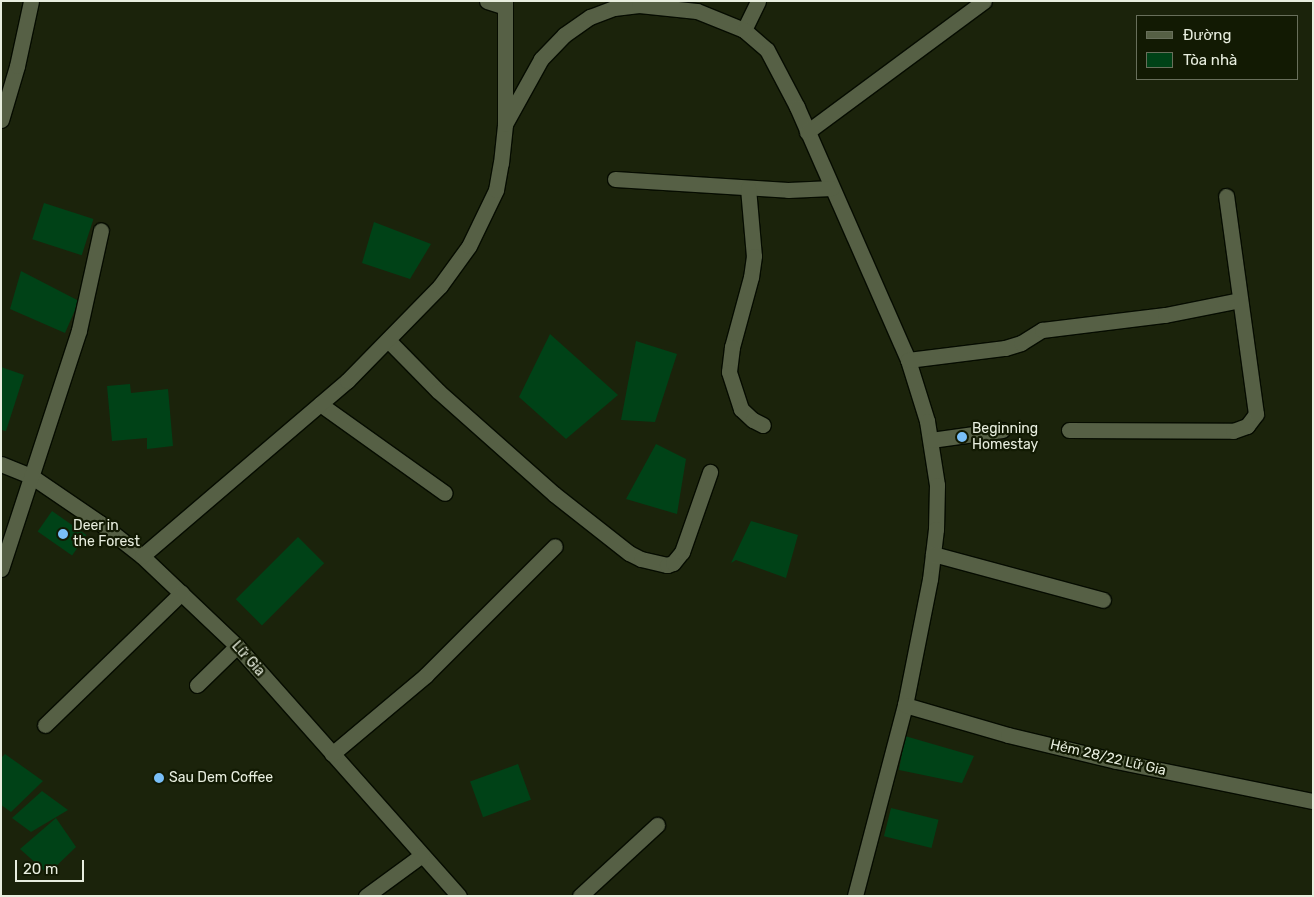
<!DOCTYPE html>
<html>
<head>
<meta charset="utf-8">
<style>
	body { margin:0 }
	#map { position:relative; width:1314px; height:897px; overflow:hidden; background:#1b230b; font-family:Rubik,sans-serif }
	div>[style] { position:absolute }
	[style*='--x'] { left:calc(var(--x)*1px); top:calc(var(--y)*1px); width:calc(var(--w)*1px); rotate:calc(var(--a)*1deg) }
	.building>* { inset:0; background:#004217; transform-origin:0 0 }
	.roads { filter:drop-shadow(1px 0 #060c00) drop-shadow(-1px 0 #060c00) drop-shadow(0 1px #060c00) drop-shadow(0 -1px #060c00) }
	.minor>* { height:15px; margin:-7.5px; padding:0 7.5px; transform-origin:7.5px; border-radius:7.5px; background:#566045 }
	.dots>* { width:14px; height:14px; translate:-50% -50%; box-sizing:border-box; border:2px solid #121a03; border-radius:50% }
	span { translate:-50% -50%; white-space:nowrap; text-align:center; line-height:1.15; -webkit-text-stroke:4.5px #121a03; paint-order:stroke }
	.poi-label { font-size:14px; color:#e8eedf }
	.left { translate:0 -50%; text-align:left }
	.street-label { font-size:14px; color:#e8eedf }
	.frame { position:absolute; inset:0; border:2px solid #e8eedf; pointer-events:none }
	.legend { position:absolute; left:1136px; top:15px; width:162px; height:65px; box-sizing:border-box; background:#121a03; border:1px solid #686f5b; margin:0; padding:6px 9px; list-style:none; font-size:15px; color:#e8eedf }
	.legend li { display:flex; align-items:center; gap:10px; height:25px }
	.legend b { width:25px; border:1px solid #686f5b }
	.scale { position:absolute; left:15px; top:860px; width:69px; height:22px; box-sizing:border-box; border:2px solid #e8eedf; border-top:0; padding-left:6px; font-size:15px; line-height:18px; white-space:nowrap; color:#e8eedf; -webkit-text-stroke:4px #121a03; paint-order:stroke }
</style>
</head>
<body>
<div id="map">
	<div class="building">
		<div style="left:44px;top:203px;width:52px;height:38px;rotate:18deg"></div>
		<div style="clip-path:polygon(374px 222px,431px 244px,410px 279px,362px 263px)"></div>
		<div style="clip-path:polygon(21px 271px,79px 301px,65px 333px,10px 309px)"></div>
		<div style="clip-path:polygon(550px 334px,618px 395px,566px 439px,519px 397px)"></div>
		<div style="clip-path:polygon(636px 341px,677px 354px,655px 422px,621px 420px)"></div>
		<div style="clip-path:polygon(1px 367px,24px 375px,6px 431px,1px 430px)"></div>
		<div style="clip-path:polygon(130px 384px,131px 393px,168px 389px,173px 446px,147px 449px,147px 438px,112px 441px,107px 386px)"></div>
		<div style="clip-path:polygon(656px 444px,686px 459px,677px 514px,626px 499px)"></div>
		<div style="left:52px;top:511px;width:42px;height:25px;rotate:35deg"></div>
		<div style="clip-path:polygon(751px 521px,798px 535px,786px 578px,736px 560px,731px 563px)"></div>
		<div style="left:298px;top:537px;width:37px;height:88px;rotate:45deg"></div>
		<div style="clip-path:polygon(905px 736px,974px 756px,962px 783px,899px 770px)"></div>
		<div style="clip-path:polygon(5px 754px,43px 781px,11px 812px,1px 805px,1px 758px)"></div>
		<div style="left:518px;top:764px;width:38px;height:51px;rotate:70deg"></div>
		<div style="clip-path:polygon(42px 791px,68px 810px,31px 832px,12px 818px)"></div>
		<div style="left:891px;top:808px;width:49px;height:29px;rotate:14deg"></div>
		<div style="clip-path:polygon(56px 818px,76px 847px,48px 874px,20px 849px)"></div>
	</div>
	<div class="roads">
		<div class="minor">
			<div style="--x:487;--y:1;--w:19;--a:18"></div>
			<div style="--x:744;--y:30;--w:32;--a:-64"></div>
			<div style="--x:1;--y:120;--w:56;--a:-73.5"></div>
			<div style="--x:17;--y:66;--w:66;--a:-77.8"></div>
			<div style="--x:505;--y:124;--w:74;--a:-61"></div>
			<div style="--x:541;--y:59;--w:33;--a:-46"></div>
			<div style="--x:564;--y:35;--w:32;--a:-35"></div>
			<div style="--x:590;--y:17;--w:26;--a:-21"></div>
			<div style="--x:614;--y:8;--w:25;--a:-7"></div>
			<div style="--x:639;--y:5;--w:58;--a:5.9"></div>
			<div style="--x:697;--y:11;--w:51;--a:22"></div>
			<div style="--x:744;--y:30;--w:30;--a:41"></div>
			<div style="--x:767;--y:50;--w:64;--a:62.2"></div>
			<div style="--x:797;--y:107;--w:276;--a:66.3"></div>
			<div style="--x:908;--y:360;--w:64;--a:72.7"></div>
			<div style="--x:927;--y:421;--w:65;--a:81.1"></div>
			<div style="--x:937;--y:485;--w:44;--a:91.3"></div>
			<div style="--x:936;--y:529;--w:50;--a:96.8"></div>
			<div style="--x:930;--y:579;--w:128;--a:101.2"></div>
			<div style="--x:905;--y:705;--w:197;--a:104.7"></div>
			<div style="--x:807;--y:132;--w:220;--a:-36.5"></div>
			<div style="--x:615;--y:179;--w:173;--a:3.6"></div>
			<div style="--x:788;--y:190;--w:44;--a:-2.6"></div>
			<div style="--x:748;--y:188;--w:68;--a:85"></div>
			<div style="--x:754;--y:256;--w:21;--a:98"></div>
			<div style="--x:751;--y:277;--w:73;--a:105.2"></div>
			<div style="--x:732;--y:347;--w:25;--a:97"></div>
			<div style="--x:729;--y:372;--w:39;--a:72"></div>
			<div style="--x:741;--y:409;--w:16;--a:43"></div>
			<div style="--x:753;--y:420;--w:11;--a:27"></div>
			<div style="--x:388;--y:340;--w:71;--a:45.6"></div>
			<div style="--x:438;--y:391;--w:155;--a:41.6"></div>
			<div style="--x:554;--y:494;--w:95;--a:38.2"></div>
			<div style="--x:629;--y:553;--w:13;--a:27"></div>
			<div style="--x:641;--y:559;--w:27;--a:13"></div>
			<div style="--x:667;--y:565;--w:6;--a:-18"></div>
			<div style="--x:673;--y:563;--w:14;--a:-51"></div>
			<div style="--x:682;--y:552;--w:85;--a:-70.7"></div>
			<div style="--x:908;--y:360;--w:98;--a:-7.1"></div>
			<div style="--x:1005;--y:348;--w:17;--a:-17"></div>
			<div style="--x:1021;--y:343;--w:25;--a:-32"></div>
			<div style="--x:1042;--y:330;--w:124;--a:-7"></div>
			<div style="--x:1165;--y:315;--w:76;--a:-11.3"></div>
			<div style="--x:320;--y:404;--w:153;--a:35.5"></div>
			<div style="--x:1069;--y:430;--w:164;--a:0.3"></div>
			<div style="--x:1233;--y:431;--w:15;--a:-20"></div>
			<div style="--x:1247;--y:426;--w:15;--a:-53"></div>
			<div style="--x:1256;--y:414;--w:220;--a:-97.8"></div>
			<div style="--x:931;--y:440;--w:72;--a:-8"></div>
			<div style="--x:1;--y:464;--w:32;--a:22"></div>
			<div style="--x:31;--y:476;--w:83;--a:34.3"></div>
			<div style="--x:100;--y:523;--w:53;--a:38.2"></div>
			<div style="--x:142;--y:556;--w:131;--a:43.5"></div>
			<div style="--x:237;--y:646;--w:334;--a:48.4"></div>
			<div style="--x:933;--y:554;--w:176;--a:15.1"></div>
			<div style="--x:142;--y:556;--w:270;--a:-40.5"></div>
			<div style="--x:347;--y:381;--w:133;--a:-45.6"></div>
			<div style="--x:440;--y:286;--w:49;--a:-54.1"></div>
			<div style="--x:469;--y:246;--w:62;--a:-64.3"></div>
			<div style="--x:496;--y:190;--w:27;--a:-80"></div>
			<div style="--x:501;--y:163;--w:39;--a:-84"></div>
			<div style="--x:505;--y:124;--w:123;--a:-90"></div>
			<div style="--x:1;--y:569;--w:251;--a:-71.9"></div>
			<div style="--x:79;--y:330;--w:102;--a:-77.6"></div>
			<div style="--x:197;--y:685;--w:56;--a:-44.3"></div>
			<div style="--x:905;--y:705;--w:107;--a:16.2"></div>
			<div style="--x:1008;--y:735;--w:111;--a:13.5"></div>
			<div style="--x:1116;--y:761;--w:201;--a:11.5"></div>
			<div style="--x:45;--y:725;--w:190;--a:-44.1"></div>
			<div style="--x:332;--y:754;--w:123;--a:-40"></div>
			<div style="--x:426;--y:675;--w:182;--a:-45"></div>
			<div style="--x:366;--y:896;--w:69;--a:-36.2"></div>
			<div style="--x:580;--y:896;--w:105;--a:-42.7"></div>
		</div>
	</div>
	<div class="dots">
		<div style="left:962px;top:437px;background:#79bff8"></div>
		<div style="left:63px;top:534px;background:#79bff8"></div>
		<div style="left:159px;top:778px;background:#79bff8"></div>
	</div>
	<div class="poi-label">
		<span class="left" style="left:972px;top:437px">Beginning<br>Homestay</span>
		<span class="left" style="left:73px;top:534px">Deer in<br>the Forest</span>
		<span class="left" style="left:169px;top:778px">Sau Dem Coffee</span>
	</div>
	<div class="street-label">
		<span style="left:248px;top:659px;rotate:48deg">Lữ Gia</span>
		<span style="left:1108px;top:758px;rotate:13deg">Hẻm 28/22 Lữ Gia</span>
	</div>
	<div class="frame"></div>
	<ul class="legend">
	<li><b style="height:6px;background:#566045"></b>Đường</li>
	<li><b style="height:14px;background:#004217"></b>Tòa nhà</li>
	</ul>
	<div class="scale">20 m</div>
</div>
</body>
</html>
